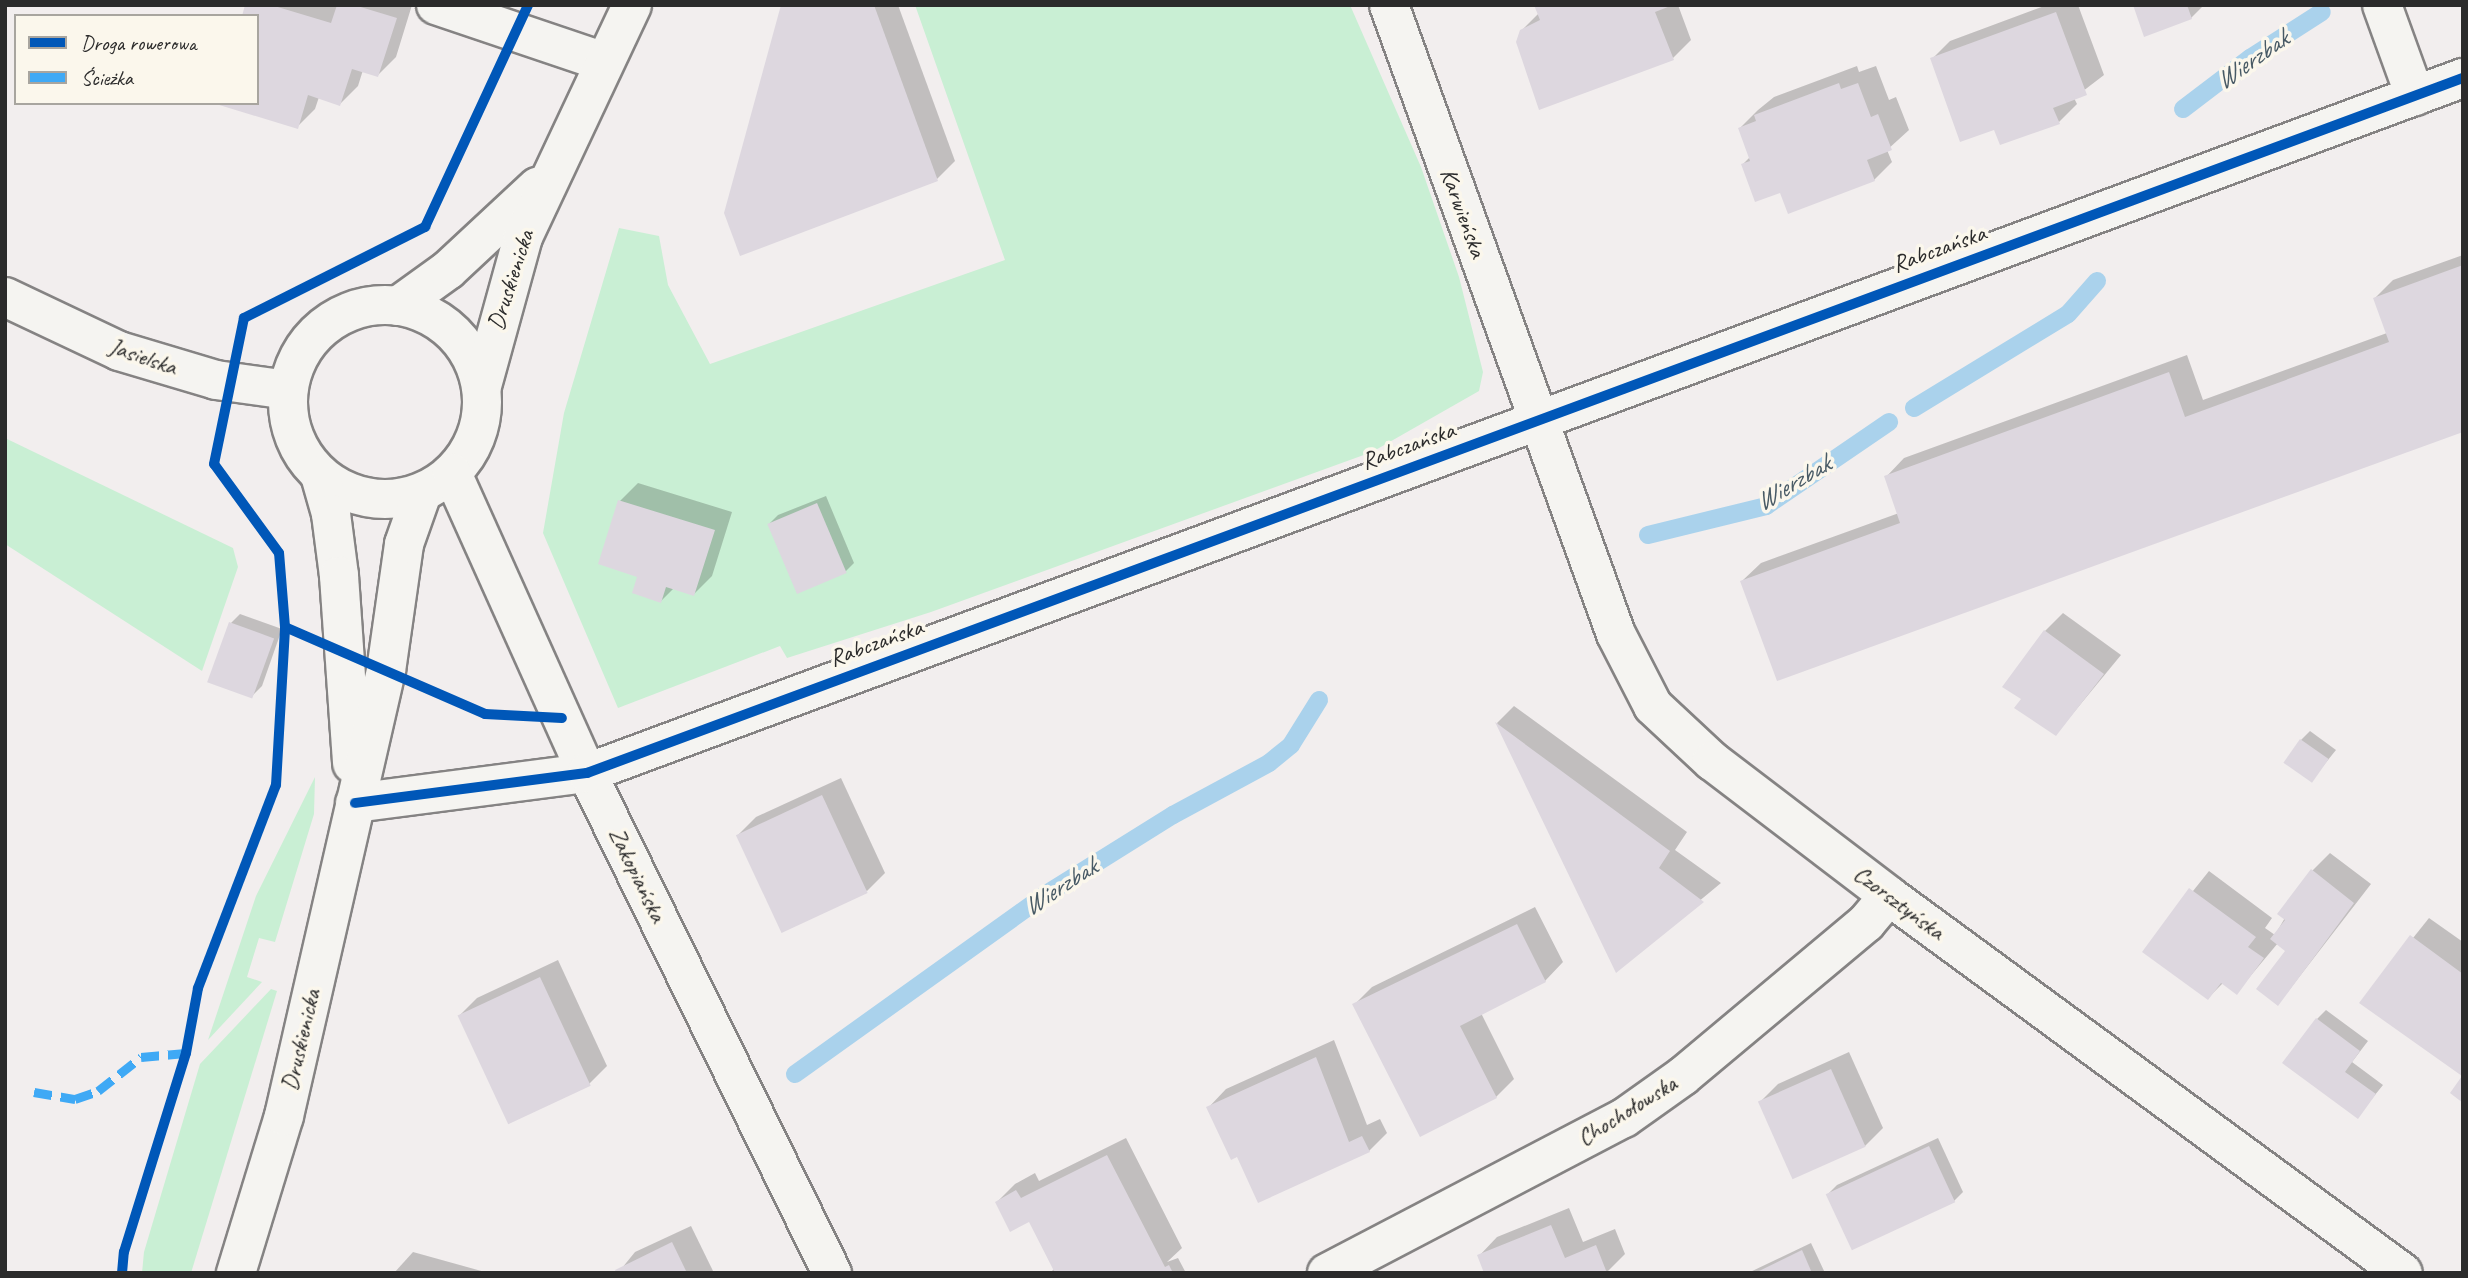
<!DOCTYPE html>
<html>
<head>
<meta charset="utf-8">
<style>
	body { margin:0 }
	#map { position:relative; width:2468px; height:1278px; overflow:hidden; background:#f2eeee; font-family:Caveat,sans-serif }
	div>[style] { position:absolute }
	[style*='--x'] { left:calc(var(--x)*1px); top:calc(var(--y)*1px); width:calc(var(--w)*1px); rotate:calc(var(--a)*1deg) }
	.green>* { inset:0; background:#c9efd4 }
	.shadow>* { inset:0; background:#0003 }
	.stream>* { height:18px; margin:-9px; padding:0 9px; transform-origin:9px; border-radius:9px; background:#aad2ec }
	.building>* { inset:0; background:#ddd7df; transform-origin:0 0 }
	.roads { filter:drop-shadow(2px 0 #858383) drop-shadow(-2px 0 #858383) drop-shadow(0 2px #858383) drop-shadow(0 -2px #858383) }
	.minor>* { height:38px; margin:-19px; padding:0 19px; transform-origin:19px; border-radius:19px; background:#f5f4f1 }
	.minor>.ring { margin:-19px; padding:0; box-sizing:content-box; background:none; border:38px solid #f5f4f1; border-radius:50% }
	.quiet>* { height:9px; margin-top:-4.5px; transform-origin:0; background:repeating-linear-gradient(90deg,#3fa9f5 0 18px,transparent 0 27px) }
	.cycleway>* { height:10px; margin:-5px; padding:0 5px; transform-origin:5px; border-radius:5px; background:#0057b8 }
	span { translate:-50% -50%; white-space:nowrap; text-align:center; line-height:1.15; -webkit-text-stroke:7px #fbf7ec; paint-order:stroke }
	.street-label { font-size:24px; color:#2b2b2b }
	.water-label { font-size:26px; color:#485a65; font-style:italic }
	.frame { position:absolute; inset:0; border:7px solid #2b2b2b; pointer-events:none }
	.legend { position:absolute; left:14px; top:14px; width:245px; height:91px; box-sizing:border-box; background:#fbf7ec; border:2px solid #a8a59f; margin:0; padding:9px 12px; list-style:none; font-size:21px; color:#2b2b2b }
	.legend li { display:flex; align-items:center; gap:14px; height:35px }
	.legend b { width:35px; border:2px solid #a8a59f }
</style>
</head>
<body>
<div id="map">
	<div class="green">
		<div style="clip-path:polygon(915px 5px,1350px 5px,1421px 167px,1459px 277px,1483px 372px,1479px 391px,1372px 452px,931px 612px,787px 658px,780px 646px,618px 708px,543px 533px,564px 413px,619px 228px,659px 236px,668px 285px,710px 364px,1005px 260px)"></div>
		<div style="clip-path:polygon(5px 438px,233px 548px,238px 567px,202px 671px,5px 544px)"></div>
		<div style="clip-path:polygon(315px 777px,314px 814px,275px 942px,259px 938px,247px 977px,262px 982px,208px 1040px,256px 896px)"></div>
		<div style="clip-path:polygon(271px 989px,277px 991px,191px 1273px,142px 1273px,144px 1252px,200px 1064px)"></div>
	</div>
	<div class="shadow">
		<div style="clip-path:polygon(247px 5px,412px 5px,396px 57px,378px 75px,363px 70px,358px 86px,340px 104px,319px 97px,315px 109px,297px 127px,220px 103px,257px 103px,257px 16px)"></div>
		<div style="clip-path:polygon(783px 5px,898px 5px,955px 161px,937px 179px)"></div>
		<div style="clip-path:polygon(1536px 5px,1678px 5px,1691px 40px,1673px 58px,1521px 31px,1539px 13px)"></div>
		<div style="clip-path:polygon(2047px 5px,2078px 5px,2104px 75px,2074px 98px,2077px 104px,2059px 122px,1932px 59px,1950px 41px)"></div>
		<div style="clip-path:polygon(2134px 5px,2204px 5px,2191px 18px)"></div>
		<div style="clip-path:polygon(1857px 66px,1859px 72px,1876px 66px,1889px 100px,1896px 97px,1909px 130px,1887px 150px,1892px 162px,1874px 180px,1781px 190px,1743px 164px,1750px 157px,1740px 128px,1758px 110px,1774px 97px)"></div>
		<div style="clip-path:polygon(2463px 255px,2463px 430px,1742px 581px,1761px 563px,1899px 513px,1886px 477px,1904px 458px,2187px 355px,2203px 400px,2387px 333px,2375px 298px,2393px 280px)"></div>
		<div style="clip-path:polygon(638px 483px,732px 512px,712px 576px,694px 594px,674px 588px,661px 601px,639px 576px,620px 501px)"></div>
		<div style="clip-path:polygon(826px 496px,854px 563px,845px 572px,769px 524px,778px 515px)"></div>
		<div style="clip-path:polygon(2063px 613px,2121px 655px,2056px 734px,2023px 698px,2045px 631px)"></div>
		<div style="clip-path:polygon(240px 614px,282px 629px,262px 686px,253px 695px,231px 623px)"></div>
		<div style="clip-path:polygon(1514px 706px,1687px 832px,1675px 850px,1721px 883px,1616px 970px,1497px 723px)"></div>
		<div style="clip-path:polygon(2310px 731px,2336px 750px,2311px 781px,2301px 740px)"></div>
		<div style="clip-path:polygon(841px 778px,885px 873px,867px 891px,738px 835px,756px 817px)"></div>
		<div style="clip-path:polygon(2330px 853px,2371px 884px,2286px 994px,2288px 950px,2278px 943px,2237px 992px,2224px 982px,2208px 998px,2145px 951px,2209px 871px,2272px 918px,2265px 928px,2275px 935px,2312px 871px)"></div>
		<div style="clip-path:polygon(1535px 907px,1563px 962px,1545px 981px,1481px 1013px,1514px 1079px,1496px 1097px,1354px 1005px,1372px 987px)"></div>
		<div style="clip-path:polygon(2429px 918px,2463px 942px,2463px 1074px,2361px 1003px)"></div>
		<div style="clip-path:polygon(558px 960px,607px 1066px,589px 1084px,459px 1016px,477px 998px)"></div>
		<div style="clip-path:polygon(2326px 1010px,2368px 1041px,2352px 1062px,2383px 1085px,2358px 1116px,2317px 1019px)"></div>
		<div style="clip-path:polygon(1334px 1040px,1367px 1125px,1380px 1119px,1387px 1133px,1369px 1151px,1208px 1108px,1226px 1089px)"></div>
		<div style="clip-path:polygon(1849px 1052px,1883px 1128px,1865px 1146px,1760px 1102px,1778px 1084px)"></div>
		<div style="clip-path:polygon(1126px 1138px,1182px 1248px,1167px 1262px,1178px 1258px,1186px 1273px,1050px 1273px,1055px 1268px,1030px 1220px,997px 1202px,1015px 1184px,1035px 1173px,1039px 1181px)"></div>
		<div style="clip-path:polygon(1938px 1138px,1963px 1192px,1954px 1201px,1854px 1248px,1828px 1194px,1837px 1185px)"></div>
		<div style="clip-path:polygon(1569px 1208px,1583px 1242px,1615px 1229px,1625px 1254px,1607px 1272px,1479px 1256px,1497px 1237px)"></div>
		<div style="clip-path:polygon(691px 1226px,714px 1273px,618px 1273px,635px 1252px)"></div>
		<div style="clip-path:polygon(1811px 1243px,1825px 1273px,1748px 1273px)"></div>
		<div style="clip-path:polygon(413px 1252px,485px 1272px,485px 1273px,394px 1273px)"></div>
	</div>
	<div class="stream">
		<div style="--x:2183;--y:109;--w:84;--a:-37.3"></div>
		<div style="--x:2250;--y:58;--w:85;--a:-32.6"></div>
		<div style="--x:1914;--y:408;--w:180;--a:-31.4"></div>
		<div style="--x:2068;--y:314;--w:44;--a:-48.7"></div>
		<div style="--x:1648;--y:535;--w:122;--a:-13.8"></div>
		<div style="--x:1766;--y:506;--w:149;--a:-34.3"></div>
		<div style="--x:795;--y:1074;--w:311;--a:-35.6"></div>
		<div style="--x:1048;--y:893;--w:147;--a:-32"></div>
		<div style="--x:1173;--y:815;--w:109;--a:-28.4"></div>
		<div style="--x:1269;--y:763;--w:28;--a:-39"></div>
		<div style="--x:1291;--y:745;--w:53;--a:-58.1"></div>
	</div>
	<div class="building">
		<div style="clip-path:polygon(245px 5px,271px 5px,331px 23px,337px 5px,354px 5px,397px 18px,378px 77px,352px 69px,340px 106px,308px 95px,298px 129px,216px 104px,257px 103px,257px 16px,242px 16px)"></div>
		<div style="clip-path:polygon(781px 5px,874px 5px,938px 181px,740px 256px,724px 213px)"></div>
		<div style="clip-path:polygon(1534px 5px,1673px 5px,1655px 12px,1674px 60px,1539px 110px,1516px 42px,1520px 30px,1540px 20px)"></div>
		<div style="clip-path:polygon(2133px 5px,2187px 5px,2192px 19px,2144px 37px)"></div>
		<div style="clip-path:polygon(2056px 12px,2087px 95px,2053px 108px,2060px 124px,2000px 145px,1994px 130px,1960px 142px,1930px 58px)"></div>
		<div style="clip-path:polygon(1839px 83px,1841px 89px,1858px 83px,1871px 117px,1878px 114px,1892px 150px,1867px 160px,1875px 181px,1788px 214px,1780px 193px,1755px 202px,1741px 164px,1750px 161px,1738px 128px,1756px 121px,1754px 115px)"></div>
		<div style="clip-path:polygon(2463px 265px,2463px 432px,1777px 681px,1740px 581px,1900px 523px,1884px 476px,2169px 372px,2185px 417px,2389px 342px,2373px 298px)"></div>
		<div style="clip-path:polygon(618px 500px,715px 530px,694px 596px,666px 587px,661px 603px,632px 593px,637px 577px,598px 564px)"></div>
		<div style="left:817px;top:503px;width:76px;height:54px;rotate:67deg"></div>
		<div style="left:229px;top:622px;width:48px;height:64px;rotate:20deg"></div>
		<div style="clip-path:polygon(2044px 630px,2104px 674px,2056px 736px,2014px 708px,2021px 699px,2002px 687px)"></div>
		<div style="clip-path:polygon(1495px 722px,1670px 851px,1659px 868px,1704px 902px,1616px 973px)"></div>
		<div style="left:2300px;top:739px;width:35px;height:29px;rotate:35deg"></div>
		<div style="left:822px;top:795px;width:108px;height:95px;rotate:65deg"></div>
		<div style="clip-path:polygon(2311px 869px,2354px 903px,2278px 1006px,2256px 989px,2285px 951px,2270px 939px,2285px 920px,2277px 914px)"></div>
		<div style="clip-path:polygon(2189px 888px,2256px 937px,2248px 947px,2264px 958px,2237px 995px,2221px 983px,2208px 1000px,2142px 952px)"></div>
		<div style="clip-path:polygon(1517px 924px,1546px 982px,1460px 1026px,1497px 1098px,1420px 1137px,1352px 1004px)"></div>
		<div style="clip-path:polygon(2410px 935px,2463px 974px,2463px 1103px,2450px 1093px,2462px 1076px,2359px 1003px)"></div>
		<div style="left:540px;top:977px;width:120px;height:91px;rotate:65deg"></div>
		<div style="clip-path:polygon(2316px 1018px,2360px 1051px,2345px 1072px,2376px 1094px,2358px 1119px,2282px 1063px)"></div>
		<div style="clip-path:polygon(1316px 1057px,1349px 1142px,1362px 1136px,1370px 1152px,1258px 1203px,1237px 1157px,1231px 1160px,1206px 1107px)"></div>
		<div style="left:1831px;top:1069px;width:85px;height:80px;rotate:66deg"></div>
		<div style="left:1929px;top:1146px;width:62px;height:114px;rotate:65deg"></div>
		<div style="clip-path:polygon(1107px 1155px,1165px 1267px,1169px 1265px,1173px 1273px,1055px 1273px,1029px 1222px,1010px 1232px,995px 1202px,1016px 1190px,1021px 1198px)"></div>
		<div style="clip-path:polygon(1551px 1225px,1565px 1258px,1596px 1245px,1607px 1273px,1484px 1273px,1477px 1255px)"></div>
		<div style="clip-path:polygon(672px 1242px,687px 1273px,616px 1273px,615px 1270px)"></div>
		<div style="clip-path:polygon(1802px 1250px,1812px 1273px,1755px 1273px)"></div>
	</div>
	<div class="roads">
		<div class="minor">
			<div style="--x:436;--y:5;--w:177;--a:18.7"></div>
			<div style="--x:1389;--y:5;--w:669;--a:70.16"></div>
			<div style="--x:1616;--y:634;--w:81;--a:62.8"></div>
			<div style="--x:1653;--y:706;--w:81;--a:43"></div>
			<div style="--x:1712;--y:761;--w:223;--a:37.3"></div>
			<div style="--x:1889;--y:896;--w:637;--a:36.26"></div>
			<div style="--x:2382;--y:5;--w:97;--a:70.1"></div>
			<div style="--x:5;--y:297;--w:126;--a:25.3"></div>
			<div style="--x:119;--y:351;--w:101;--a:16.6"></div>
			<div style="--x:216;--y:380;--w:73;--a:7.9"></div>
			<div class="ring" style="left:288px;top:305px;width:156px;height:156px"></div>
			<div style="--x:398;--y:306;--w:62;--a:-35.8"></div>
			<div style="--x:448;--y:270;--w:122;--a:-43"></div>
			<div style="--x:482;--y:386;--w:155;--a:-74.6"></div>
			<div style="--x:523;--y:237;--w:256;--a:-64.8"></div>
			<div style="--x:452;--y:473;--w:329;--a:65.8"></div>
			<div style="--x:587;--y:773;--w:557;--a:63.9"></div>
			<div style="--x:320;--y:475;--w:41;--a:74.2"></div>
			<div style="--x:331;--y:514;--w:63;--a:82.6"></div>
			<div style="--x:339;--y:576;--w:188;--a:86"></div>
			<div style="--x:355;--y:803;--w:234;--a:-7.4"></div>
			<div style="--x:587;--y:773;--w:2001;--a:-20.33"></div>
			<div style="--x:236;--y:1273;--w:164;--a:-73"></div>
			<div style="--x:284;--y:1116;--w:457;--a:-77.1"></div>
			<div style="--x:386;--y:671;--w:128;--a:-81.9"></div>
			<div style="--x:404;--y:544;--w:54;--a:-70.6"></div>
			<div style="--x:1327;--y:1273;--w:335;--a:-27.6"></div>
			<div style="--x:1624;--y:1118;--w:72;--a:-35.4"></div>
			<div style="--x:1683;--y:1076;--w:239;--a:-39.9"></div>
			<div style="--x:1866;--y:923;--w:35;--a:-50"></div>
		</div>
	</div>
	<div class="quiet">
		<div style="--x:34;--y:1092;--w:42;--a:9.7"></div>
		<div style="--x:75;--y:1099;--w:24;--a:-19"></div>
		<div style="--x:98;--y:1091;--w:55;--a:-38.3"></div>
		<div style="--x:141;--y:1057;--w:45;--a:-5.1"></div>
	</div>
	<div class="cycleway">
		<div style="--x:285;--y:627;--w:218;--a:23.5"></div>
		<div style="--x:485;--y:714;--w:77;--a:3"></div>
		<div style="--x:355;--y:803;--w:234;--a:-7.4"></div>
		<div style="--x:587;--y:773;--w:2001;--a:-20.33"></div>
		<div style="--x:122;--y:1273;--w:21;--a:-85"></div>
		<div style="--x:124;--y:1252;--w:208;--a:-72.7"></div>
		<div style="--x:186;--y:1053;--w:66;--a:-79.5"></div>
		<div style="--x:198;--y:988;--w:217;--a:-69"></div>
		<div style="--x:276;--y:785;--w:158;--a:-86.7"></div>
		<div style="--x:285;--y:627;--w:74;--a:-94.6"></div>
		<div style="--x:279;--y:553;--w:110;--a:-126.1"></div>
		<div style="--x:214;--y:464;--w:149;--a:-78.4"></div>
		<div style="--x:244;--y:318;--w:203;--a:-26.7"></div>
		<div style="--x:425;--y:227;--w:245;--a:-65.1"></div>
	</div>
	<div class="street-label">
		<span style="left:1463px;top:213px;rotate:70deg">Karwieńska</span>
		<span style="left:1939px;top:249px;rotate:-20deg">Rabczańska</span>
		<span style="left:511px;top:280px;rotate:-72deg">Druskienicka</span>
		<span style="left:143px;top:357px;rotate:19deg">Jasielska</span>
		<span style="left:1408px;top:446px;rotate:-20deg">Rabczańska</span>
		<span style="left:876px;top:643px;rotate:-20deg">Rabczańska</span>
		<span style="left:637px;top:875px;rotate:64deg">Zakopiańska</span>
		<span style="left:1899px;top:903px;rotate:37deg">Czorsztyńska</span>
		<span style="left:301px;top:1040px;rotate:-77deg">Druskienicka</span>
		<span style="left:1627px;top:1111px;rotate:-32deg">Chochołowska</span>
	</div>
	<div class="water-label">
		<span style="left:2252px;top:60px;rotate:-35deg">Wierzbak</span>
		<span style="left:1793px;top:483px;rotate:-31deg">Wierzbak</span>
		<span style="left:1060px;top:887px;rotate:-33deg">Wierzbak</span>
	</div>
	<div class="frame"></div>
	<ul class="legend">
	<li><b style="height:9px;background:#0057b8"></b>Droga rowerowa</li>
	<li><b style="height:9px;background:#3fa9f5"></b>Ścieżka</li>
	</ul>
</div>
</body>
</html>
